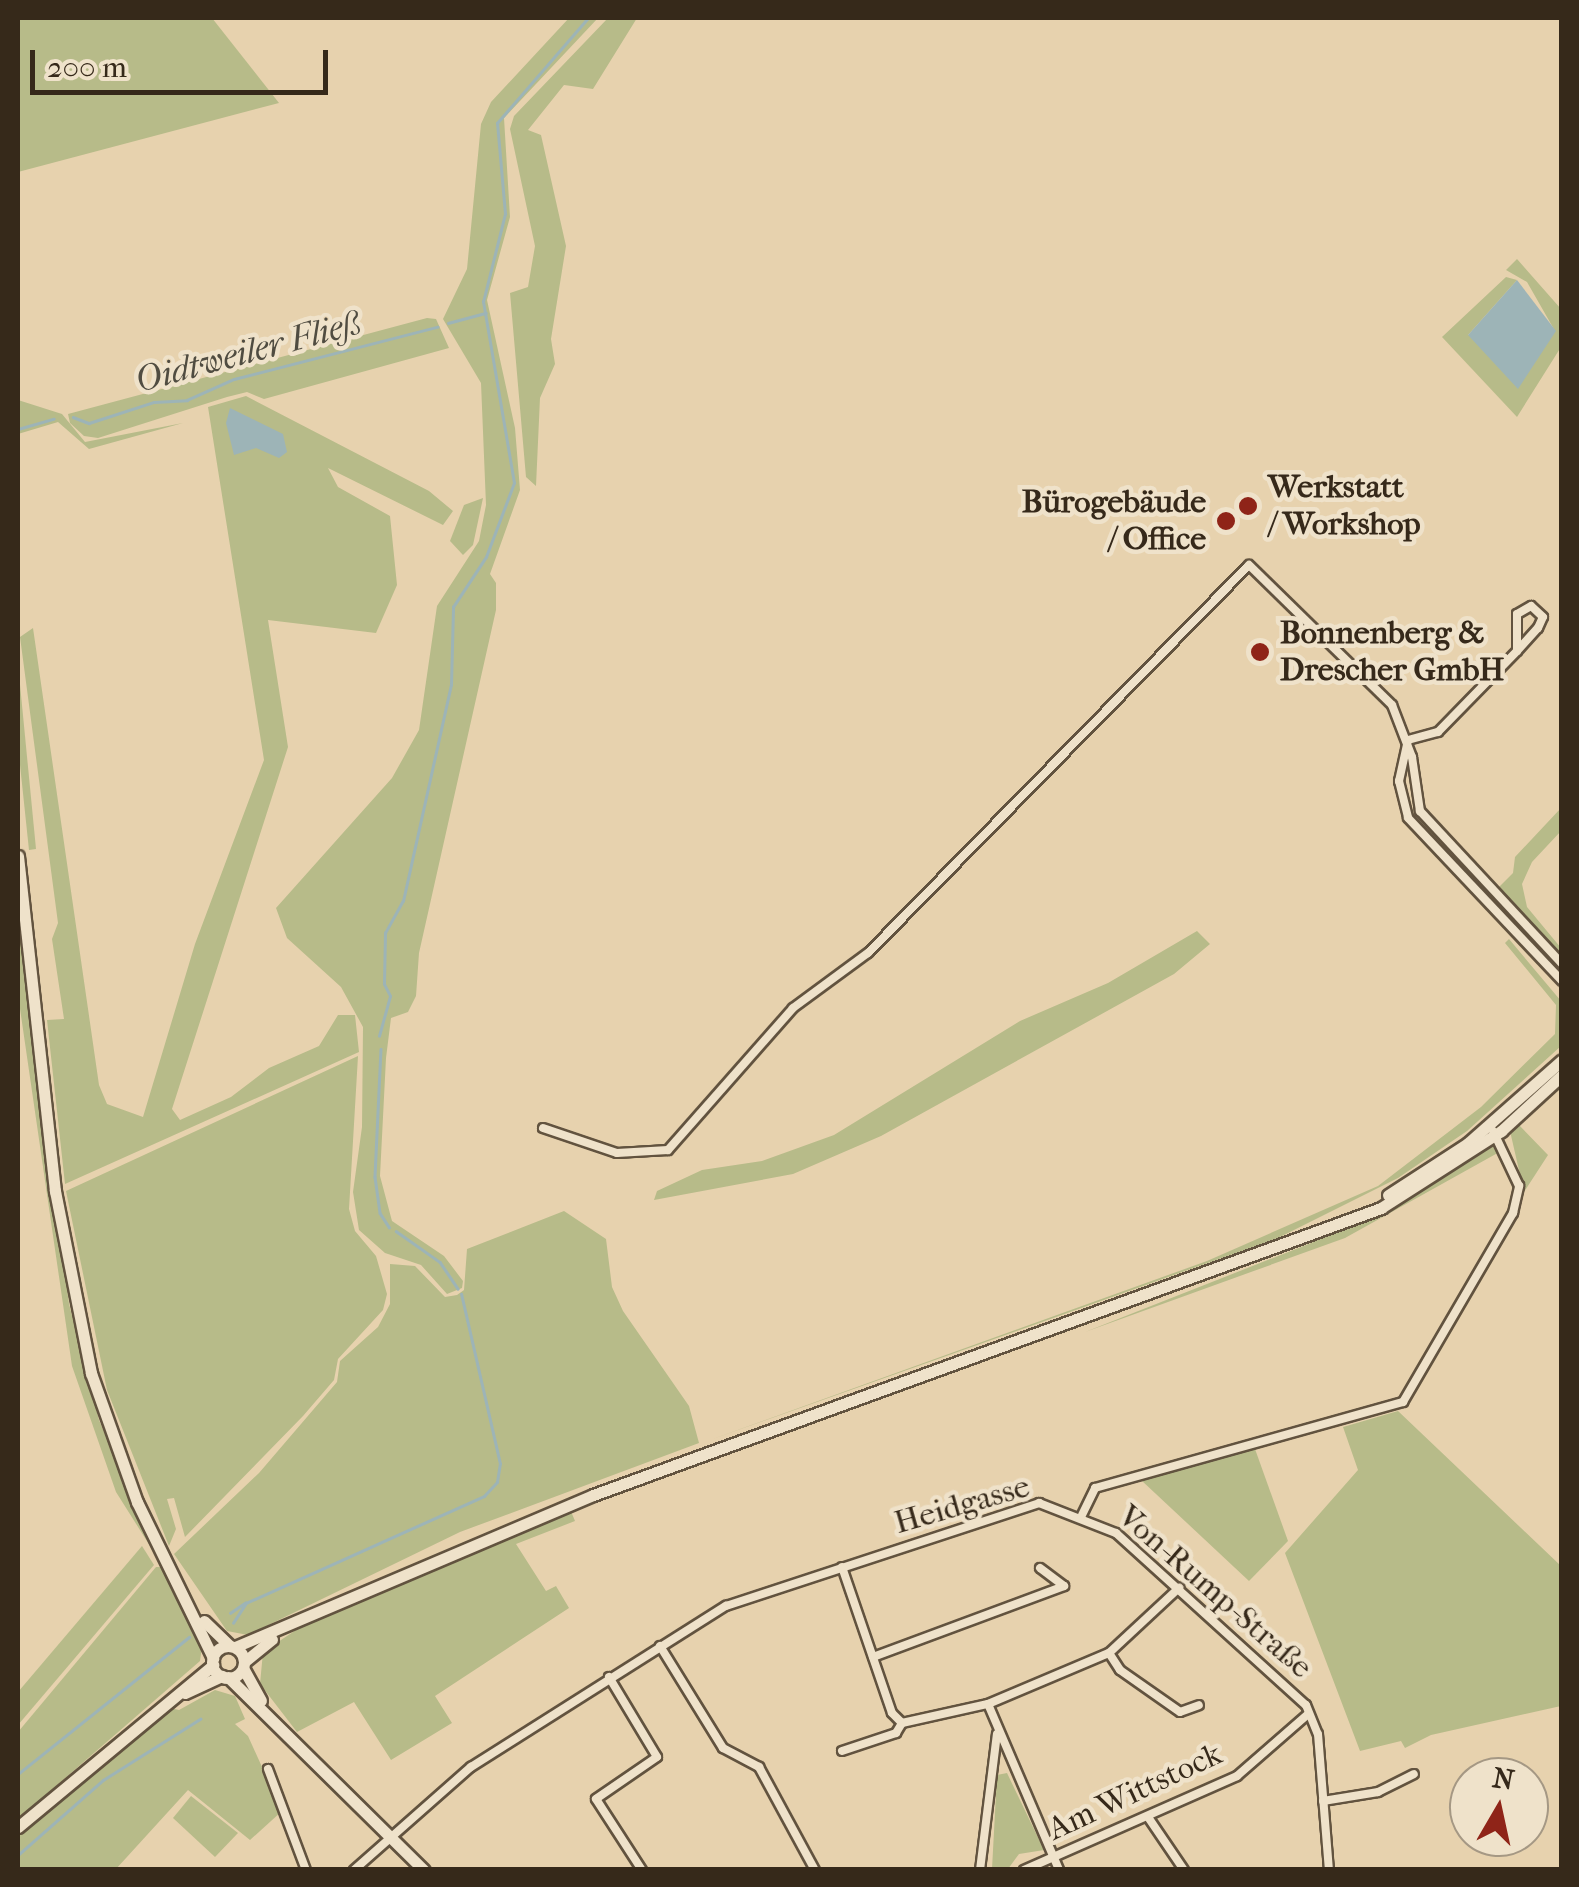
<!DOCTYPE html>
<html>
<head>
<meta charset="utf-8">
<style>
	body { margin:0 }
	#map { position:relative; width:1579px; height:1887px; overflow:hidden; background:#e7d2ae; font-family:"IM FELL French Canon",serif }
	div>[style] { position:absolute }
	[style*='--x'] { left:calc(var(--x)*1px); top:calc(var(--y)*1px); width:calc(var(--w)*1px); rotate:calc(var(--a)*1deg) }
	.green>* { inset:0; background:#b7bb89 }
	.water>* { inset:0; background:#9db4b7 }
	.stream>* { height:2.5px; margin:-1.25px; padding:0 1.25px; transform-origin:1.25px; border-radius:1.25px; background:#9db4b7 }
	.roads { filter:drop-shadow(2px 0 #62533f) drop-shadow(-2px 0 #62533f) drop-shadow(0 2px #62533f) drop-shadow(0 -2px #62533f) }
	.street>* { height:8px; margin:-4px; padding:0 4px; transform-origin:4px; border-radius:4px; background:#efe2ca }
	.secondary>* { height:11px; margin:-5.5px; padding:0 5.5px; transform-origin:5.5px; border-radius:5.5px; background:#efe2ca }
	.secondary>.ring { margin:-5.5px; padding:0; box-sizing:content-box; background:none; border:11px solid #efe2ca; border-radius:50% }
	.dots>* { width:28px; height:28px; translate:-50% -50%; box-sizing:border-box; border:5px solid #efe2ca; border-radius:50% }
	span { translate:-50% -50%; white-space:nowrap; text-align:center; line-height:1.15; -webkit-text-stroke:9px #efe2ca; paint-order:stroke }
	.poi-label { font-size:32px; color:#36291a; font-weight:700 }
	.left { translate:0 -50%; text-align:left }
	.right { translate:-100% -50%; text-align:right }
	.street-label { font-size:32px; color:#36291a }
	.water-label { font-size:35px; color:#504c41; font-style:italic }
	.frame { position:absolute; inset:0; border:20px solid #36291a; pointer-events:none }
	.north { position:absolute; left:1449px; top:1757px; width:100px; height:100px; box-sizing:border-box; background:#efe2ca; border:2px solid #a59884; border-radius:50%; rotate:9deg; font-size:28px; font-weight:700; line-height:40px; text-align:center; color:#36291a }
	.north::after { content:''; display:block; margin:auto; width:35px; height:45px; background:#8f2418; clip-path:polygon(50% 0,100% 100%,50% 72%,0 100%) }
	.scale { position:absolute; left:30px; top:50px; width:298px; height:45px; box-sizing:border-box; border:5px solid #36291a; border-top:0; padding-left:12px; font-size:30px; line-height:35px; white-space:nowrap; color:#36291a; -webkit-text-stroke:8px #efe2ca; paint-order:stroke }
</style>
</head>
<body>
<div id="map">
	<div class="green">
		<div style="clip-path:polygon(18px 18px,212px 18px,279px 103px,18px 172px)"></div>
		<div style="clip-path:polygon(569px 18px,598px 18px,504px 118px,510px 217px,487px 300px,515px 428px,520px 490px,490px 574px,496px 583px,496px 610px,419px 953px,416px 996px,408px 1012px,391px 1018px,386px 1058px,380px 1176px,392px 1221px,444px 1256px,463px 1281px,462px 1288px,447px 1294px,421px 1265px,385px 1253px,359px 1230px,353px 1192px,362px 1127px,363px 1027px,341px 987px,287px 938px,276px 908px,392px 778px,419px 730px,437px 606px,479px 541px,486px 505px,481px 383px,443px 319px,467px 269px,481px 124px,491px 102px)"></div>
		<div style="clip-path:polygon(608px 18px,637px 18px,593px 89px,564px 85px,528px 130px,541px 135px,566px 246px,551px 339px,555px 364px,540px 398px,536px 486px,526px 477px,510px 293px,528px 287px,535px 246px,510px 129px,514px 116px)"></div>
		<div style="clip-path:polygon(1517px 259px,1561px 309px,1561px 347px,1517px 417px,1442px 337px,1506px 277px,1517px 280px,1468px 335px,1555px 331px,1527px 282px,1506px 270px)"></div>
		<div style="clip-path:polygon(427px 318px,436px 319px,449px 348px,264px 399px,247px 392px,227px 397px,98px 438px,84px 436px,70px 423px,68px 414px)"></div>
		<div style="clip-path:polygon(246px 396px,429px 491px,453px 511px,443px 525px,328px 468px,338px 487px,390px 516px,397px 585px,376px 633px,268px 620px,288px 747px,172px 1109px,180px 1120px,231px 1097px,269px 1068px,319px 1046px,338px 1015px,355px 1015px,359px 1052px,65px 1184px,47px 1020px,64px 1019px,52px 939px,58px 923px,20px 637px,33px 628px,99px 1085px,107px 1104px,143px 1117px,195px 944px,264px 760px,208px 407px)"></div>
		<div style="clip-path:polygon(18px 400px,62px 414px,85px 442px,183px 423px,89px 449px,58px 422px,18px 434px)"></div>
		<div style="clip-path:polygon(483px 498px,473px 545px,463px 555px,450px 541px,464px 505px)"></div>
		<div style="clip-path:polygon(18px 664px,36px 849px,29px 850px,18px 746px)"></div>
		<div style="clip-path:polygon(1561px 808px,1561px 831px,1532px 862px,1522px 884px,1527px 907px,1561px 948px,1561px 958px,1498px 888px,1513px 873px,1515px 857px)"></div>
		<div style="clip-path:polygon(18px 917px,69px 1304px,99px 1420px,157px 1557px,116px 1492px,72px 1366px,18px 995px)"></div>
		<div style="clip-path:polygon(1197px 931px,1210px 944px,1174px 974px,881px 1136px,793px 1174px,654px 1200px,657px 1191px,702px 1170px,762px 1161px,834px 1135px,1020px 1021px,1108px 983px)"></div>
		<div style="clip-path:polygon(1509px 939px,1561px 1001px,1561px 1046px,1467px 1131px,1398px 1178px,1278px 1238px,707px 1441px,1207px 1261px,1378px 1186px,1481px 1107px,1555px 1034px,1556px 1005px,1505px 943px)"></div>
		<div style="clip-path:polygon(358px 1056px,349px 1209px,355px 1231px,376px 1256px,387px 1294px,383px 1310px,338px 1359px,334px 1380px,303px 1416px,185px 1537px,174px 1498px,167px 1499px,176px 1529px,169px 1546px,107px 1390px,66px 1191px)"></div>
		<div style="clip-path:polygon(1561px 1079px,1561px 1088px,1519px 1125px,1548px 1155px,1524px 1192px,1510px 1131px)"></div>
		<div style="clip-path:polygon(1490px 1145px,1503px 1150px,1345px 1238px,1085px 1332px,1311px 1243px,1388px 1207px)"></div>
		<div style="clip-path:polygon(564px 1211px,606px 1239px,612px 1287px,623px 1311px,689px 1406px,699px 1443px,460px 1532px,248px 1635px,227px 1631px,174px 1554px,259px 1473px,337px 1382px,340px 1361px,378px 1327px,390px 1304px,390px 1264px,415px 1266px,445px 1297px,457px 1295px,464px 1290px,467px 1249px)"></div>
		<div style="clip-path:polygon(1398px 1411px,1561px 1566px,1561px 1706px,1431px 1735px,1405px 1748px,1401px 1741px,1360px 1751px,1285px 1553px,1358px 1470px,1343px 1427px)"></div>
		<div style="clip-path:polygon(1255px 1449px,1288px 1541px,1249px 1581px,1141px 1480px)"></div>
		<div style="clip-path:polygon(570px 1509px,575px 1521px,516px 1544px,546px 1591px,556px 1586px,569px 1608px,435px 1696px,452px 1723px,391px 1760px,354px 1702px,297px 1732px,260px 1684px,263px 1652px,302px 1626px)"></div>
		<div style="clip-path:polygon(142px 1546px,154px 1565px,18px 1725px,18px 1692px)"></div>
		<div style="clip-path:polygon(156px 1567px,162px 1567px,203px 1639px,200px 1661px,18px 1819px,18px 1732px)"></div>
		<div style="clip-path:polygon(215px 1690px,235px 1696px,245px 1719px,235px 1724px,248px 1736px,282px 1811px,250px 1840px,188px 1790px,116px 1869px,18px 1870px,18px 1834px,55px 1799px,170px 1708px,179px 1710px)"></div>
		<div style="clip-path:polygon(1007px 1773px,1044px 1850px,1019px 1854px,1008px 1869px,992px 1869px,997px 1775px)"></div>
		<div style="clip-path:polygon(191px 1796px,238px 1833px,215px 1857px,173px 1818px)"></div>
	</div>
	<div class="water">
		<div style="clip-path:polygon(1517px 280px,1556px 331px,1518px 389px,1468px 335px)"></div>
		<div style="clip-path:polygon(230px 408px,283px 434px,287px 452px,279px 458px,256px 448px,234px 455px,226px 423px)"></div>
	</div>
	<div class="stream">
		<div style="--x:448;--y:323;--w:39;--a:-15"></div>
		<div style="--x:73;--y:417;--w:17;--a:21"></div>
		<div style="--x:89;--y:423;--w:68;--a:-17.9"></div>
		<div style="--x:154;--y:402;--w:33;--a:-3"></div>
		<div style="--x:187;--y:400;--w:51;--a:-24.1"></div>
		<div style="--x:234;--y:379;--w:210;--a:-14.4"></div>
		<div style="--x:18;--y:429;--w:37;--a:-16"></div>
		<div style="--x:379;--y:1036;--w:41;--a:-74.6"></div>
		<div style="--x:390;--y:996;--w:13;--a:-117"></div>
		<div style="--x:384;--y:984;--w:51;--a:-88.9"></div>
		<div style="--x:385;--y:933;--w:37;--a:-61"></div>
		<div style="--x:403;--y:901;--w:221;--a:-77.5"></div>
		<div style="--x:451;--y:685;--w:78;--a:-88.5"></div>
		<div style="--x:453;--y:607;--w:60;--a:-56.6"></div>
		<div style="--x:486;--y:557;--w:79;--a:-69.3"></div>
		<div style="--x:514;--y:483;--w:184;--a:-99.7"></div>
		<div style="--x:483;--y:302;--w:91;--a:-76"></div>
		<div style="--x:505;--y:214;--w:91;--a:-95"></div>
		<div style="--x:497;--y:123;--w:139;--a:-49.1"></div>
		<div style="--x:381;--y:1049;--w:128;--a:92.7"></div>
		<div style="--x:375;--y:1177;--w:36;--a:82"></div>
		<div style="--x:380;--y:1213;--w:17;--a:57"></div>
		<div style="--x:396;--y:1231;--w:54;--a:35.2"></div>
		<div style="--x:440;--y:1262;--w:32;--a:56"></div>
		<div style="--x:230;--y:1613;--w:18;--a:-34"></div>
		<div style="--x:233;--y:1623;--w:24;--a:-57"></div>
		<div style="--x:246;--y:1603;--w:261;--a:-24.2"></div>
		<div style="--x:484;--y:1496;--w:19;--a:-47"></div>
		<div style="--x:497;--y:1482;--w:18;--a:-81"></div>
		<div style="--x:500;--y:1464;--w:174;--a:-102.9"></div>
		<div style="--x:18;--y:1774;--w:219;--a:-38.7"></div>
		<div style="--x:18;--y:1855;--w:113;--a:-41.4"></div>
		<div style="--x:103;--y:1780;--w:115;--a:-32.2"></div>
	</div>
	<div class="roads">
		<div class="street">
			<div style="--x:1408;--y:740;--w:42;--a:102.4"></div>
			<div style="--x:1399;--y:781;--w:38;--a:76"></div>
			<div style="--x:1408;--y:818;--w:224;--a:46.6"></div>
			<div style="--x:1408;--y:740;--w:31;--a:-15"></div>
			<div style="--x:1438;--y:732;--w:113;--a:-45.7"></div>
			<div style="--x:1517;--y:651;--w:31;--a:-48"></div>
			<div style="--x:1538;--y:628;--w:12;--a:-66"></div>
			<div style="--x:1543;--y:617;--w:16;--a:-137"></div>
			<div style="--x:1531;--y:606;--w:16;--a:150"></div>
			<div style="--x:1517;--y:614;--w:37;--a:90"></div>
			<div style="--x:543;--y:1128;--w:78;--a:18.7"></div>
			<div style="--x:617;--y:1153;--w:51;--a:-3.4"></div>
			<div style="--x:668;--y:1150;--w:189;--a:-48.6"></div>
			<div style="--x:793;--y:1008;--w:93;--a:-36.3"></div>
			<div style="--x:868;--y:953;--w:544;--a:-45.52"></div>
			<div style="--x:1249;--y:565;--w:200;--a:44.4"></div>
			<div style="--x:1392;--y:705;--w:56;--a:69"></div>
			<div style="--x:1412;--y:757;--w:55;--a:81.6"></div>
			<div style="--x:1420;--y:811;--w:209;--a:47.1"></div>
			<div style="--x:1082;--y:1515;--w:30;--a:-64"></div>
			<div style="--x:1095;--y:1488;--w:320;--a:-15.6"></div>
			<div style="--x:1403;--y:1402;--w:219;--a:-59.8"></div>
			<div style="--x:1513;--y:1213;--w:28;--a:-77"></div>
			<div style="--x:1519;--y:1186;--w:61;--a:-115.3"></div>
			<div style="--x:842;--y:1567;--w:154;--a:71.1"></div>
			<div style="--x:892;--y:1713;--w:14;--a:45"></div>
			<div style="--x:660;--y:1646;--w:120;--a:58.3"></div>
			<div style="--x:723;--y:1748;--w:41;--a:27.8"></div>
			<div style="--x:759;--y:1767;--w:117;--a:61.5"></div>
			<div style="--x:1109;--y:1653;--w:20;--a:57"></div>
			<div style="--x:1120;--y:1670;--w:73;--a:35"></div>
			<div style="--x:1180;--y:1712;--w:20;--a:-20"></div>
			<div style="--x:873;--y:1657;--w:204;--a:-20.4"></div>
			<div style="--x:1064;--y:1586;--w:30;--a:-143"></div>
			<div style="--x:609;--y:1677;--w:93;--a:59"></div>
			<div style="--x:657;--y:1757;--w:74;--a:145.5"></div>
			<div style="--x:596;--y:1799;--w:85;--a:57.1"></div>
			<div style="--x:988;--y:1704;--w:181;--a:66.8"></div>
			<div style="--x:842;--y:1751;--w:57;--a:-18.4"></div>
			<div style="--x:896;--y:1733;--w:12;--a:-59"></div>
			<div style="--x:902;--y:1723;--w:88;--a:-12.5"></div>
			<div style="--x:988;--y:1704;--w:131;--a:-22.9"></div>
			<div style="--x:1109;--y:1653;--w:96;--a:-42.9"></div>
			<div style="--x:268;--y:1769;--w:108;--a:69.4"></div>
			<div style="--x:1323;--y:1801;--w:56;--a:-9.3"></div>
			<div style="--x:1378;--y:1792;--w:40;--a:-26.6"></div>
			<div style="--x:1148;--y:1817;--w:64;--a:55.8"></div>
			<div style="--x:354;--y:1870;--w:156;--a:-41.4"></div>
			<div style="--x:471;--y:1767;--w:302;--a:-32.3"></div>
			<div style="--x:726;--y:1606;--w:330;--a:-18.2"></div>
			<div style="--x:1039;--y:1503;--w:83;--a:21.3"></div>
			<div style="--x:1116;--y:1533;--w:256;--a:42.2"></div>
			<div style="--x:1306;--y:1705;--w:31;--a:68"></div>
			<div style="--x:1318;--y:1734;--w:136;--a:85.4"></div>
			<div style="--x:980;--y:1870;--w:137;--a:-82.9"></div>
			<div style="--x:1024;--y:1870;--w:233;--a:-23.8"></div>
			<div style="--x:1237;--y:1776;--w:94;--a:-41.1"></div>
		</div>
		<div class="secondary">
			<div style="--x:18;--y:856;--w:337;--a:83.7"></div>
			<div style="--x:55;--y:1191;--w:186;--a:78.8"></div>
			<div style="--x:91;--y:1373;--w:137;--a:70.4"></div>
			<div style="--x:137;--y:1502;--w:174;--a:64"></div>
			<div style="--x:1388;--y:1195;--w:95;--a:-33"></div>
			<div style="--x:1468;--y:1143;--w:125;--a:-41.4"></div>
			<div style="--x:204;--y:1621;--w:36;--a:44"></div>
			<div class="ring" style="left:212px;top:1646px;width:21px;height:21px"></div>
			<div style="--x:235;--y:1647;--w:389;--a:-23"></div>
			<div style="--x:593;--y:1495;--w:839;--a:-20.01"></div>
			<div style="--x:1381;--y:1208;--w:143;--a:-32.7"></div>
			<div style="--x:1501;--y:1131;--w:83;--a:-42.6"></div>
			<div style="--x:244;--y:1662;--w:36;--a:-39"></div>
			<div style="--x:243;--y:1668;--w:37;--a:61"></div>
			<div style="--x:228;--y:1677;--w:275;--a:44.6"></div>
			<div style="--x:185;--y:1693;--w:41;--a:-24.7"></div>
			<div style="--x:18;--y:1827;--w:254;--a:-39.7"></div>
		</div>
	</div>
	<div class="dots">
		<div style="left:1248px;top:506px;background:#8f2418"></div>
		<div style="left:1226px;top:521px;background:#8f2418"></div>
		<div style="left:1260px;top:652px;background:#8f2418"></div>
	</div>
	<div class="poi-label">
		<span class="left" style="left:1268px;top:506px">Werkstatt<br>/ Workshop</span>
		<span class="right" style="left:1206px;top:521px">Bürogebäude<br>/ Office</span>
		<span class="left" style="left:1280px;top:652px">Bonnenberg &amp;<br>Drescher GmbH</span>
	</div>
	<div class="street-label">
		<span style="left:962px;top:1505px;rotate:-16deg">Heidgasse</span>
		<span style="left:1215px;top:1592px;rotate:41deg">Von-Rump-Straße</span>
		<span style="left:1135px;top:1792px;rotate:-25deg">Am Wittstock</span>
	</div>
	<div class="water-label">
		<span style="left:248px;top:352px;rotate:-15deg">Oidtweiler Fließ</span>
	</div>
	<div class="frame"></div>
	<div class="north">N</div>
	<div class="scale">200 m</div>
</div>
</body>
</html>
